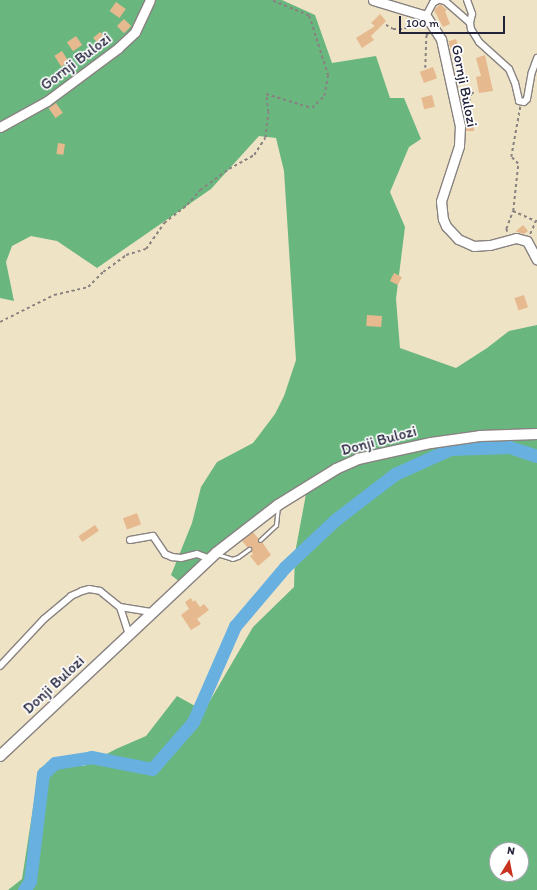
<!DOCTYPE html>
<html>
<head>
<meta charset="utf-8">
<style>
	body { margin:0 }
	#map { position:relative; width:537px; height:890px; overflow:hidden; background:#efe3c6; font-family:Itim,sans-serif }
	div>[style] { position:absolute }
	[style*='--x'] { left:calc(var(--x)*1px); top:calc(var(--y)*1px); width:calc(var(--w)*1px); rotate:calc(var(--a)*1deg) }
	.forest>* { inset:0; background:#6ab67f }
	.river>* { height:13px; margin:-6.5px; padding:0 6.5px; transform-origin:6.5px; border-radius:6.5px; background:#68b0e0 }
	.building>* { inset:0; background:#e6b98e; transform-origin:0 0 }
	.path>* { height:1.5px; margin-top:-0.75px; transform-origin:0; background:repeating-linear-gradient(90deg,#888280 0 3px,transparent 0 6px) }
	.roads { filter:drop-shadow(1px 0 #888280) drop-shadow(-1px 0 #888280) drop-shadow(0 1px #888280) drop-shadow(0 -1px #888280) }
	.lane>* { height:3px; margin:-1.5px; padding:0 1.5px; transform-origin:1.5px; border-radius:1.5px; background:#fff }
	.street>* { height:6px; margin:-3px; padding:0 3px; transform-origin:3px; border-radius:3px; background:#fff }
	.secondary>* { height:9px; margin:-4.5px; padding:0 4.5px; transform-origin:4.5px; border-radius:4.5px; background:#fff }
	.primary>* { height:10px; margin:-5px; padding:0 5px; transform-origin:5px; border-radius:5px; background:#fff }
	span { translate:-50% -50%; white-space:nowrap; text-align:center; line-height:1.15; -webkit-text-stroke:3.5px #fff; paint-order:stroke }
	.street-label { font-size:15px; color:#22223b }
	.north { position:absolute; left:489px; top:842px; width:40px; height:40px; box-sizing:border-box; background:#fff; border:1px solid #a7a7b1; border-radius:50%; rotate:10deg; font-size:11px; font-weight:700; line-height:16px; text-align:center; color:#22223b }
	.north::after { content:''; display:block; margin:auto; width:14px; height:18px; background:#c8321e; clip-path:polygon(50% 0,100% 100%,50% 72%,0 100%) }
	.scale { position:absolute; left:399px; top:16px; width:106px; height:18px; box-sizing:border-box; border:2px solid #22223b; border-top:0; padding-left:5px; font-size:12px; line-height:14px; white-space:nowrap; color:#22223b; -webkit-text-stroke:3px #fff; paint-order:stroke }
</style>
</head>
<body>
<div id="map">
	<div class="forest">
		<div style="clip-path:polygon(evenodd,0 0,282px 0,315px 15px,332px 63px,376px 56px,390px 98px,404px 98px,421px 139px,409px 147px,390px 192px,405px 227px,396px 299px,400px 348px,456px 368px,487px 348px,509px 331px,537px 325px,537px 890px,8px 890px,22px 879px,39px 769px,48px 763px,84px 766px,116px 749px,146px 736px,177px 696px,204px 711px,253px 627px,294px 587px,295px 553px,306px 494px,305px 491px,269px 513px,185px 586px,171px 575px,192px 523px,201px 487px,217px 462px,253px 443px,275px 414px,284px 396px,296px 360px,284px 171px,276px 138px,259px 136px,211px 189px,97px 268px,57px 241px,31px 236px,12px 246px,6px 262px,14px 301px,0 298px,0 0,497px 850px,521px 850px,521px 874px,497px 874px,497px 850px)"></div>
	</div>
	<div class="river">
		<div style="--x:24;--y:890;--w:11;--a:-56"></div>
		<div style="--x:30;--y:881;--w:108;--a:-83.1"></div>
		<div style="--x:43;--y:774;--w:16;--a:-43"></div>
		<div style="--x:55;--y:763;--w:36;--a:-9"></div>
		<div style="--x:91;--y:757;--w:62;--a:11.1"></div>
		<div style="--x:152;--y:769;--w:62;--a:-48.9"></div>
		<div style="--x:193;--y:722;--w:105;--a:-66.4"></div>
		<div style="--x:235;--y:626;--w:77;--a:-49.7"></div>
		<div style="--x:285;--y:567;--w:69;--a:-43.2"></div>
		<div style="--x:335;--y:520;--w:76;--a:-37.5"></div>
		<div style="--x:395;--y:474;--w:60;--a:-24.4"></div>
		<div style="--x:450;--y:449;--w:59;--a:-1.9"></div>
		<div style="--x:509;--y:447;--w:29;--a:18"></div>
	</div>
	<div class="building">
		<div style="left:116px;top:2px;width:12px;height:11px;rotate:35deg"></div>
		<div style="clip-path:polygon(440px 4px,447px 10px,445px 11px,450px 24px,443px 27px,434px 10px)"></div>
		<div style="clip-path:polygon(380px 14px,386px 21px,371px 36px,374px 40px,362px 48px,356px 38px,375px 26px,371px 23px)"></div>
		<div style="left:124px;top:19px;width:10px;height:10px;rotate:45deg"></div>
		<div style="clip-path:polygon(100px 32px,106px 38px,100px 45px,93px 38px)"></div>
		<div style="left:76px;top:36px;width:11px;height:11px;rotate:56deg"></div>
		<div style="left:456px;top:39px;width:10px;height:8px;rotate:73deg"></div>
		<div style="left:62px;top:51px;width:13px;height:9px;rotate:58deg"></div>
		<div style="clip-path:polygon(485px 55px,493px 91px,479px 93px,476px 77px,481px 76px,476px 58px)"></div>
		<div style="left:433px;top:67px;width:12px;height:14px;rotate:70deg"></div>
		<div style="left:432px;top:95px;width:12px;height:11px;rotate:76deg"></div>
		<div style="left:56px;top:103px;width:12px;height:9px;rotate:55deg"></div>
		<div style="left:466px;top:120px;width:8px;height:11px"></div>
		<div style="left:58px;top:143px;width:7px;height:11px;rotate:8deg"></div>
		<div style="clip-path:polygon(523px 225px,528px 231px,524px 234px,517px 232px,516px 231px)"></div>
		<div style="left:394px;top:273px;width:9px;height:9px;rotate:27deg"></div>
		<div style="left:524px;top:295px;width:13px;height:10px;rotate:72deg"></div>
		<div style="left:367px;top:315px;width:15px;height:11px;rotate:4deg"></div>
		<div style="left:137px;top:513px;width:12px;height:15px;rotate:70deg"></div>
		<div style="left:95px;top:525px;width:7px;height:20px;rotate:56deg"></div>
		<div style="clip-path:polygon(253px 532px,258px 538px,258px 542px,262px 542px,271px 555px,258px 566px,250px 556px,253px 554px,251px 551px,252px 548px,247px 547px,242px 541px)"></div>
		<div style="clip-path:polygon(191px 598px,193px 602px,195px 600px,200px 607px,204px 604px,209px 610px,197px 619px,201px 624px,191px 630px,181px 615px,189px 609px,185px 602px)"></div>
	</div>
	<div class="path">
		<div style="--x:386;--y:25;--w:8;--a:30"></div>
		<div style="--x:393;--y:29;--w:11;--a:0"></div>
		<div style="--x:404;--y:29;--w:14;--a:-36"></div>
		<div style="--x:425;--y:68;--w:32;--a:-88"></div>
		<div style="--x:426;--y:36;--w:4;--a:-56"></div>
		<div style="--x:465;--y:113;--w:20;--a:-72"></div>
		<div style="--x:471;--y:94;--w:6;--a:-31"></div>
		<div style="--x:513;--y:211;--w:47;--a:-83.9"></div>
		<div style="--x:518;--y:164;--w:10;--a:-135"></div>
		<div style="--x:511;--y:157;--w:51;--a:-79.8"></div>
		<div style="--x:507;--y:232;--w:3;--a:-108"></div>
		<div style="--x:506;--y:229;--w:19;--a:-69"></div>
		<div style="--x:513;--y:211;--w:24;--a:24"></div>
		<div style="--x:530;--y:234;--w:17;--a:-66"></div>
		<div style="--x:0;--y:322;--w:60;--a:-26.6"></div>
		<div style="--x:54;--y:295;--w:35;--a:-13"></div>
		<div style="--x:88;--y:287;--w:21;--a:-45"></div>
		<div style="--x:103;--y:272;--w:29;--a:-36"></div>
		<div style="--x:126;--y:255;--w:21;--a:-17"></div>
		<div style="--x:146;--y:249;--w:32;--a:-55"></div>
		<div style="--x:164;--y:223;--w:29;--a:-38"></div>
		<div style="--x:187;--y:205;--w:20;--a:-49"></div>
		<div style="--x:200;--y:190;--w:36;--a:-36"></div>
		<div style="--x:229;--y:169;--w:29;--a:-29"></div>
		<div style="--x:254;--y:155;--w:20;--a:-57"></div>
		<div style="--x:265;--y:138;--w:26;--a:-83"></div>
		<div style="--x:268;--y:112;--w:18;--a:-96"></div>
		<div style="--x:266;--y:94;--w:48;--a:16.9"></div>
		<div style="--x:312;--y:108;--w:17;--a:-45"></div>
		<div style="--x:324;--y:96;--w:20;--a:-79"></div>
		<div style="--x:328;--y:76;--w:63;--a:-107.6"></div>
		<div style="--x:309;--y:16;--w:42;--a:-157.7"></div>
	</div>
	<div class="roads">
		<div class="lane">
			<div style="--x:260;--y:540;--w:22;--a:-43"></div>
			<div style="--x:276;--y:525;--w:18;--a:-84"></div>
			<div style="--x:217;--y:554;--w:16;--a:18"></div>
			<div style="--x:232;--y:559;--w:6;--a:-18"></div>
			<div style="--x:238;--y:557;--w:14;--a:-36"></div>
		</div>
		<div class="street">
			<div style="--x:441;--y:0;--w:4;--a:14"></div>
			<div style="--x:445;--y:1;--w:33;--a:41"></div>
			<div style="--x:470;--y:23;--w:6;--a:81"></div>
			<div style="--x:471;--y:29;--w:15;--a:58"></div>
			<div style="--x:479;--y:42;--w:40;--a:42"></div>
			<div style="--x:509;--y:69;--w:15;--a:67"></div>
			<div style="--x:515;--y:83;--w:18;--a:77"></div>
			<div style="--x:519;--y:101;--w:5;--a:11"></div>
			<div style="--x:524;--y:102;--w:4;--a:-45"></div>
			<div style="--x:527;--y:99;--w:27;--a:-80"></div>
			<div style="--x:532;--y:72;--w:15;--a:-70"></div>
			<div style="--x:467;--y:0;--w:15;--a:70"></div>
			<div style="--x:472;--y:14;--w:9;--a:103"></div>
			<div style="--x:426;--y:16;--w:15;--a:-62"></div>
			<div style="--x:433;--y:3;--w:6;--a:-31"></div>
			<div style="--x:130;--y:540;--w:23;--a:-10"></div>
			<div style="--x:153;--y:536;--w:22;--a:56"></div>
			<div style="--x:165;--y:554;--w:8;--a:23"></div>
			<div style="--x:172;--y:557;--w:9;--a:6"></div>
			<div style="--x:181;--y:558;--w:16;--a:-14"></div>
			<div style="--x:197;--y:554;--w:14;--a:21"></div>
			<div style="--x:120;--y:607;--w:29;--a:72"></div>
			<div style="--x:0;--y:666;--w:64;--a:-46.9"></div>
			<div style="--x:44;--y:619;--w:35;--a:-40"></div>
			<div style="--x:71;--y:596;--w:12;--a:-24"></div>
			<div style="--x:82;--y:591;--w:7;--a:-16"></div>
			<div style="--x:89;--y:589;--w:11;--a:10"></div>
			<div style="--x:100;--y:591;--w:26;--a:39"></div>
			<div style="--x:120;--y:607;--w:33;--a:9"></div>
		</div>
		<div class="secondary">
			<div style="--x:373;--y:0;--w:55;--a:16.8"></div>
			<div style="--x:426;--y:16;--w:27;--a:57"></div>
			<div style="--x:441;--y:39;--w:89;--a:77.7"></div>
			<div style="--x:460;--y:126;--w:20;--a:93"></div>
			<div style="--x:459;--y:146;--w:58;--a:108.1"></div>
			<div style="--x:441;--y:201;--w:18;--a:84"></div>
			<div style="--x:443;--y:219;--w:8;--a:67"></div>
			<div style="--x:446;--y:226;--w:18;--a:47"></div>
			<div style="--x:458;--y:239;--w:17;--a:24"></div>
			<div style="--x:474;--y:246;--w:16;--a:-4"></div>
			<div style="--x:490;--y:245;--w:27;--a:-15"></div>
			<div style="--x:516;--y:238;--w:11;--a:15"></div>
			<div style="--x:527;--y:241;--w:21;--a:62"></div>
			<div style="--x:0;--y:127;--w:54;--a:-29"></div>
			<div style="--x:47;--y:101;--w:89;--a:-36.7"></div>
			<div style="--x:118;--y:48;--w:23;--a:-43"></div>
			<div style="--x:135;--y:32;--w:35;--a:-65"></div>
		</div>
		<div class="primary">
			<div style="--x:0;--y:756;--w:296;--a:-43.2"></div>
			<div style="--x:216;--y:553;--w:78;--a:-37.7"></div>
			<div style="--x:278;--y:505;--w:68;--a:-31.8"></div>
			<div style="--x:336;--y:469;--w:24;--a:-24"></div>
			<div style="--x:358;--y:459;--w:75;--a:-12.4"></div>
			<div style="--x:431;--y:443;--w:49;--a:-8.1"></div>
			<div style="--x:480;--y:436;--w:57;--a:-2"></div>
		</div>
	</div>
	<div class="street-label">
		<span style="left:76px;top:62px;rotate:-37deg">Gornji Bulozi</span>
		<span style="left:464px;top:86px;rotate:79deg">Gornji Bulozi</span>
		<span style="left:379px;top:441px;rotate:-15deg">Donji Bulozi</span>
		<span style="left:54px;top:685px;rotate:-43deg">Donji Bulozi</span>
	</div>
	<div class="north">N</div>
	<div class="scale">100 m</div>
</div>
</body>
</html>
